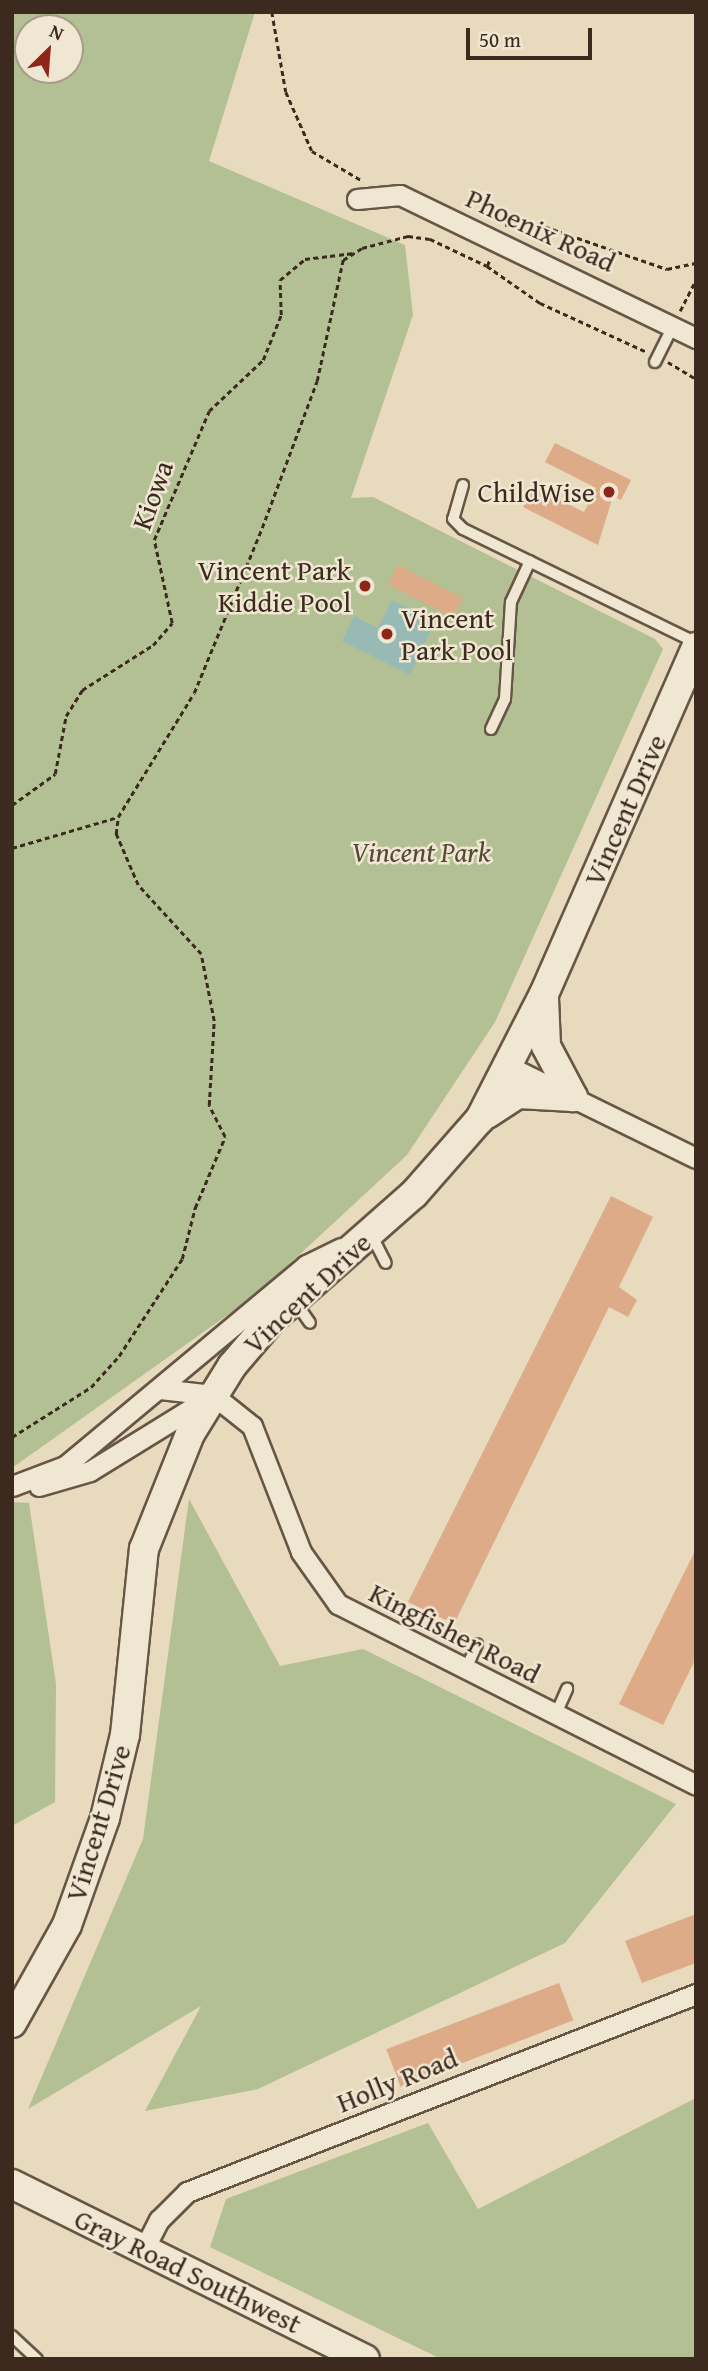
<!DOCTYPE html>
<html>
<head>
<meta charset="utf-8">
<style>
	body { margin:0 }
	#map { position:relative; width:708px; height:2371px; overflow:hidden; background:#e8dabc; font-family:"Gentium Book Plus",serif }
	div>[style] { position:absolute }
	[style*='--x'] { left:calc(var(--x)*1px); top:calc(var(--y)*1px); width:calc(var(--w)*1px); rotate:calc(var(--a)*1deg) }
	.green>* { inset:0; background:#b3c093 }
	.water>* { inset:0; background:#98bab5 }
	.building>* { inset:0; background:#ddab87; transform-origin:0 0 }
	.path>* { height:2.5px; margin-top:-1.25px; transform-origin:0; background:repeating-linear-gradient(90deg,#3c2a1f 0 5px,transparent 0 8.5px) }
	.roads { filter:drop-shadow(2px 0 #675646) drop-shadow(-2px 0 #675646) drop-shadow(0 2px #675646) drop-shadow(0 -2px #675646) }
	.lane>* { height:10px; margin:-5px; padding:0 5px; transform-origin:5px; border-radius:5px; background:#f0e7d3 }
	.street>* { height:19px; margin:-9.5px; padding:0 9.5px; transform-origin:9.5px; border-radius:9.5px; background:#f0e7d3 }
	.secondary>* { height:28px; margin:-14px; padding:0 14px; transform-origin:14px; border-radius:14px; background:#f0e7d3 }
	.dots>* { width:19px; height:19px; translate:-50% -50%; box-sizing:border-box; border:4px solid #f0e7d3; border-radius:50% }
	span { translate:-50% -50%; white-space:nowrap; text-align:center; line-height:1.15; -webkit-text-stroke:5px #f0e7d3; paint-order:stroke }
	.street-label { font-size:28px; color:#3c2a1f }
	.poi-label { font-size:28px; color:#3c2a1f }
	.right { translate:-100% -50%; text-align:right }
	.left { translate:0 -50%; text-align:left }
	.park-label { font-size:28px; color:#544836; font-style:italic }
	.frame { position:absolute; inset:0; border:14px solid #3c2a1f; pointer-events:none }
	.north { position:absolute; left:14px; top:14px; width:70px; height:70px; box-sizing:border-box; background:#f0e7d3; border:2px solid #a89b8b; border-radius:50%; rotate:25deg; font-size:19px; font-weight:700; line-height:28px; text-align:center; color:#3c2a1f }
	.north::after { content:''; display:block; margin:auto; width:24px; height:32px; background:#8f2418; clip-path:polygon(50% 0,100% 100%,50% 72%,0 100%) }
	.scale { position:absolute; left:466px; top:28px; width:126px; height:32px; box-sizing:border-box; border:4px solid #3c2a1f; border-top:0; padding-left:9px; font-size:21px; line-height:24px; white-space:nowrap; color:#3c2a1f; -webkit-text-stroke:5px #f0e7d3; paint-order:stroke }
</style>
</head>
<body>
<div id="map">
	<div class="green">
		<div style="clip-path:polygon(evenodd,12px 12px,255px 12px,209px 161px,405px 245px,413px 315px,351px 498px,373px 497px,655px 639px,663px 649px,495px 1022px,407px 1155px,257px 1294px,12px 1468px,12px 12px,28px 28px,70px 28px,70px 70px,28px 70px,28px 28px)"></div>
		<div style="clip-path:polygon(189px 1499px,280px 1666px,363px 1649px,676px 1804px,565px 1943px,258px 2089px,145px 2111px,201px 2006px,28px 2109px,143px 1839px)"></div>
		<div style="clip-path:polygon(12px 1502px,29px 1503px,56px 1684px,55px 1802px,12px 1826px)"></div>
		<div style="clip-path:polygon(696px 2098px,696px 2359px,441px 2359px,210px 2247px,226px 2199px,428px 2123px,478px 2209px)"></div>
	</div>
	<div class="water">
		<div style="clip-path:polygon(392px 600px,435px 622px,410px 675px,342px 641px,354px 616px,378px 628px)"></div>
	</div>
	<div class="building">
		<div style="clip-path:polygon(555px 443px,631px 480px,621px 500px,613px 496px,598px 545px,523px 507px,533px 487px,584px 512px,596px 488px,545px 462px)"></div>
		<div style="left:398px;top:565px;width:73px;height:22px;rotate:27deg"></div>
		<div style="clip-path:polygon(611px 1196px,653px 1217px,619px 1287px,637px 1300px,628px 1317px,609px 1307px,454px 1624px,408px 1602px)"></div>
		<div style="clip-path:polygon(696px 1549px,696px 1658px,663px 1725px,619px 1704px)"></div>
		<div style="clip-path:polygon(696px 1914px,696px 1963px,642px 1983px,625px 1941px)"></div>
		<div style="left:559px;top:1983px;width:40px;height:185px;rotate:69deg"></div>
	</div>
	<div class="path">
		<div style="--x:272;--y:12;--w:81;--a:80.1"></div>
		<div style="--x:286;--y:92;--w:64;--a:66.2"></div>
		<div style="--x:312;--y:151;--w:57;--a:30.6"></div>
		<div style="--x:505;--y:225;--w:24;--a:-9"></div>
		<div style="--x:529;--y:221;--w:146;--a:19.2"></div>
		<div style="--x:667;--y:269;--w:30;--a:-12"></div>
		<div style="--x:487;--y:266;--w:65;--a:34.9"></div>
		<div style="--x:540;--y:303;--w:118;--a:24.6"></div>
		<div style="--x:680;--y:311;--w:36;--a:-63"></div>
		<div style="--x:668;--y:362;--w:33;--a:31"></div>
		<div style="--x:12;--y:805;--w:53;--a:-35.8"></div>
		<div style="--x:55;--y:774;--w:59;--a:-79.3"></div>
		<div style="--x:66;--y:716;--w:31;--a:-58"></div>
		<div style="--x:82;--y:690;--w:84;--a:-32.4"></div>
		<div style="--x:153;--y:645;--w:29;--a:-49"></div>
		<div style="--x:172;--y:623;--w:85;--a:-102.2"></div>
		<div style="--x:154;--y:540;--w:140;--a:-66.9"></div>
		<div style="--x:209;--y:411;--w:74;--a:-43.4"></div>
		<div style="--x:263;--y:360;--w:48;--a:-68.2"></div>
		<div style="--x:281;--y:315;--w:35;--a:-92"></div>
		<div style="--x:280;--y:280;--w:33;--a:-40"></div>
		<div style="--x:305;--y:259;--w:49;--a:-7"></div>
		<div style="--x:12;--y:848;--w:110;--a:-16.3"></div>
		<div style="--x:12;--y:1437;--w:93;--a:-32.3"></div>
		<div style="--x:91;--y:1387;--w:42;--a:-47.9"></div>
		<div style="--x:119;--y:1356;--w:116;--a:-57"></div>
		<div style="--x:182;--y:1259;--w:53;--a:-75.7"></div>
		<div style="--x:195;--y:1208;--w:77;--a:-67.1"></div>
		<div style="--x:225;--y:1137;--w:36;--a:-117"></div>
		<div style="--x:209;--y:1105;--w:84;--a:-86.6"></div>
		<div style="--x:214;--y:1021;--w:68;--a:-101"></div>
		<div style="--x:201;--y:954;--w:93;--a:-132.4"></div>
		<div style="--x:138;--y:885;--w:56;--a:-113.3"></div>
		<div style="--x:116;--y:834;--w:17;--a:-83"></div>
		<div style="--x:118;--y:817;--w:145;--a:-58.5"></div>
		<div style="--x:194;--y:693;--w:178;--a:-67.6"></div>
		<div style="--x:262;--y:528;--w:157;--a:-69.5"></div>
		<div style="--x:317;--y:381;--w:124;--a:-77.9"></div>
		<div style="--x:343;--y:260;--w:22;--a:-32"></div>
		<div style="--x:362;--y:248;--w:48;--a:-14.6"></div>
		<div style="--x:408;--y:236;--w:22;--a:8"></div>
		<div style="--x:430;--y:239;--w:63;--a:25.3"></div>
		<div style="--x:487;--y:266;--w:8;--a:-67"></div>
	</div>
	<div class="roads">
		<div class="lane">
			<div style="--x:655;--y:362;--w:40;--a:-63.4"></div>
			<div style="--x:463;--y:485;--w:35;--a:106"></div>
			<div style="--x:453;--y:519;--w:14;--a:45"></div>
			<div style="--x:463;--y:529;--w:258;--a:26"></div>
			<div style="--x:491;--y:729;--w:33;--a:-65"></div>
			<div style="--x:505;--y:699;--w:97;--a:-86.5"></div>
			<div style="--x:511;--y:602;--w:45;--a:-65.1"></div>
			<div style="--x:372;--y:1236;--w:30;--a:63"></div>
			<div style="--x:296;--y:1303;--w:24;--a:55"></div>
			<div style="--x:466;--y:1669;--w:27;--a:-66"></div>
			<div style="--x:555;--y:1716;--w:30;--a:-66"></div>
			<div style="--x:12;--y:2336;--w:34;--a:43"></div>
		</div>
		<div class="street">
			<div style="--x:357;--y:199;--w:43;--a:-5.3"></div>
			<div style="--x:400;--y:195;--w:329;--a:25.8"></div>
			<div style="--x:510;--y:1067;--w:207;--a:26.1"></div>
			<div style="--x:160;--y:1389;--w:53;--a:6.5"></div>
			<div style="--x:213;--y:1395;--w:50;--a:38.5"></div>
			<div style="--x:252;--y:1426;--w:135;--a:68.7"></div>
			<div style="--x:301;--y:1552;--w:64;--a:54.6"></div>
			<div style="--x:338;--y:1604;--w:401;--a:26.8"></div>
			<div style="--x:12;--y:1486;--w:57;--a:-20.7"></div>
			<div style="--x:65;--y:1466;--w:314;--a:-39.8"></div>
			<div style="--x:306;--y:1265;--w:39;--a:-26"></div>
			<div style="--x:39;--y:1486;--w:53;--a:-16.4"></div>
			<div style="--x:90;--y:1471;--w:145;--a:-31.7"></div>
			<div style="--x:144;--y:2249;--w:33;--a:-63"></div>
			<div style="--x:159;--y:2220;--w:40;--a:-45"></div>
			<div style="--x:187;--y:2192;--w:546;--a:-21.26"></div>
		</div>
		<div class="secondary">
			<div style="--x:544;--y:998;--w:48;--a:87.6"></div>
			<div style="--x:546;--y:1046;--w:58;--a:62.1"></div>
			<div style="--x:487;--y:1114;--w:37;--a:-33"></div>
			<div style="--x:518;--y:1094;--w:55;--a:3.1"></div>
			<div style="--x:12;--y:2023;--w:112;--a:-60.7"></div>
			<div style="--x:67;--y:1925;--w:114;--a:-70.4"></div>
			<div style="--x:105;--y:1818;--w:85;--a:-76.5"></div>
			<div style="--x:125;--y:1735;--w:187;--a:-84.2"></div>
			<div style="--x:144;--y:1549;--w:124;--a:-68.2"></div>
			<div style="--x:190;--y:1434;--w:80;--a:-58.3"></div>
			<div style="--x:232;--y:1366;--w:62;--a:-49.6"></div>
			<div style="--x:272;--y:1319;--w:189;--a:-41.4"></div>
			<div style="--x:414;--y:1194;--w:100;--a:-48.7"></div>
			<div style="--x:480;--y:1119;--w:140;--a:-62.9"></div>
			<div style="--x:544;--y:994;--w:379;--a:-66.3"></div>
			<div style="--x:12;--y:2184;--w:394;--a:26.4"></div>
		</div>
	</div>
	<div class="dots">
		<div style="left:609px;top:492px;background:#8f2418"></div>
		<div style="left:365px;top:586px;background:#8f2418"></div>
		<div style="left:387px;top:634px;background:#8f2418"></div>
	</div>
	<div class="street-label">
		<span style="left:541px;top:230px;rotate:25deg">Phoenix Road</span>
		<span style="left:152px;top:495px;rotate:-70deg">Kiowa</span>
		<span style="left:625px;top:810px;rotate:-66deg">Vincent Drive</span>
		<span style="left:307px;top:1293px;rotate:-43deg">Vincent Drive</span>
		<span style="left:455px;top:1633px;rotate:27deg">Kingfisher Road</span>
		<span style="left:98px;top:1823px;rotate:-73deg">Vincent Drive</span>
		<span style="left:397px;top:2080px;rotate:-22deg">Holly Road</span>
		<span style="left:188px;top:2271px;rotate:26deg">Gray Road Southwest</span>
	</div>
	<div class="poi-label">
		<span class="right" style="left:595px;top:492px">ChildWise</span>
		<span class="right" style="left:351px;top:586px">Vincent Park<br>Kiddie Pool</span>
		<span class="left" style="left:401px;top:634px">Vincent<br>Park Pool</span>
	</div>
	<div class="park-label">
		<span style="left:421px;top:852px">Vincent Park</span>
	</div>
	<div class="frame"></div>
	<div class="north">N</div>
	<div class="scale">50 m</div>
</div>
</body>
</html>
